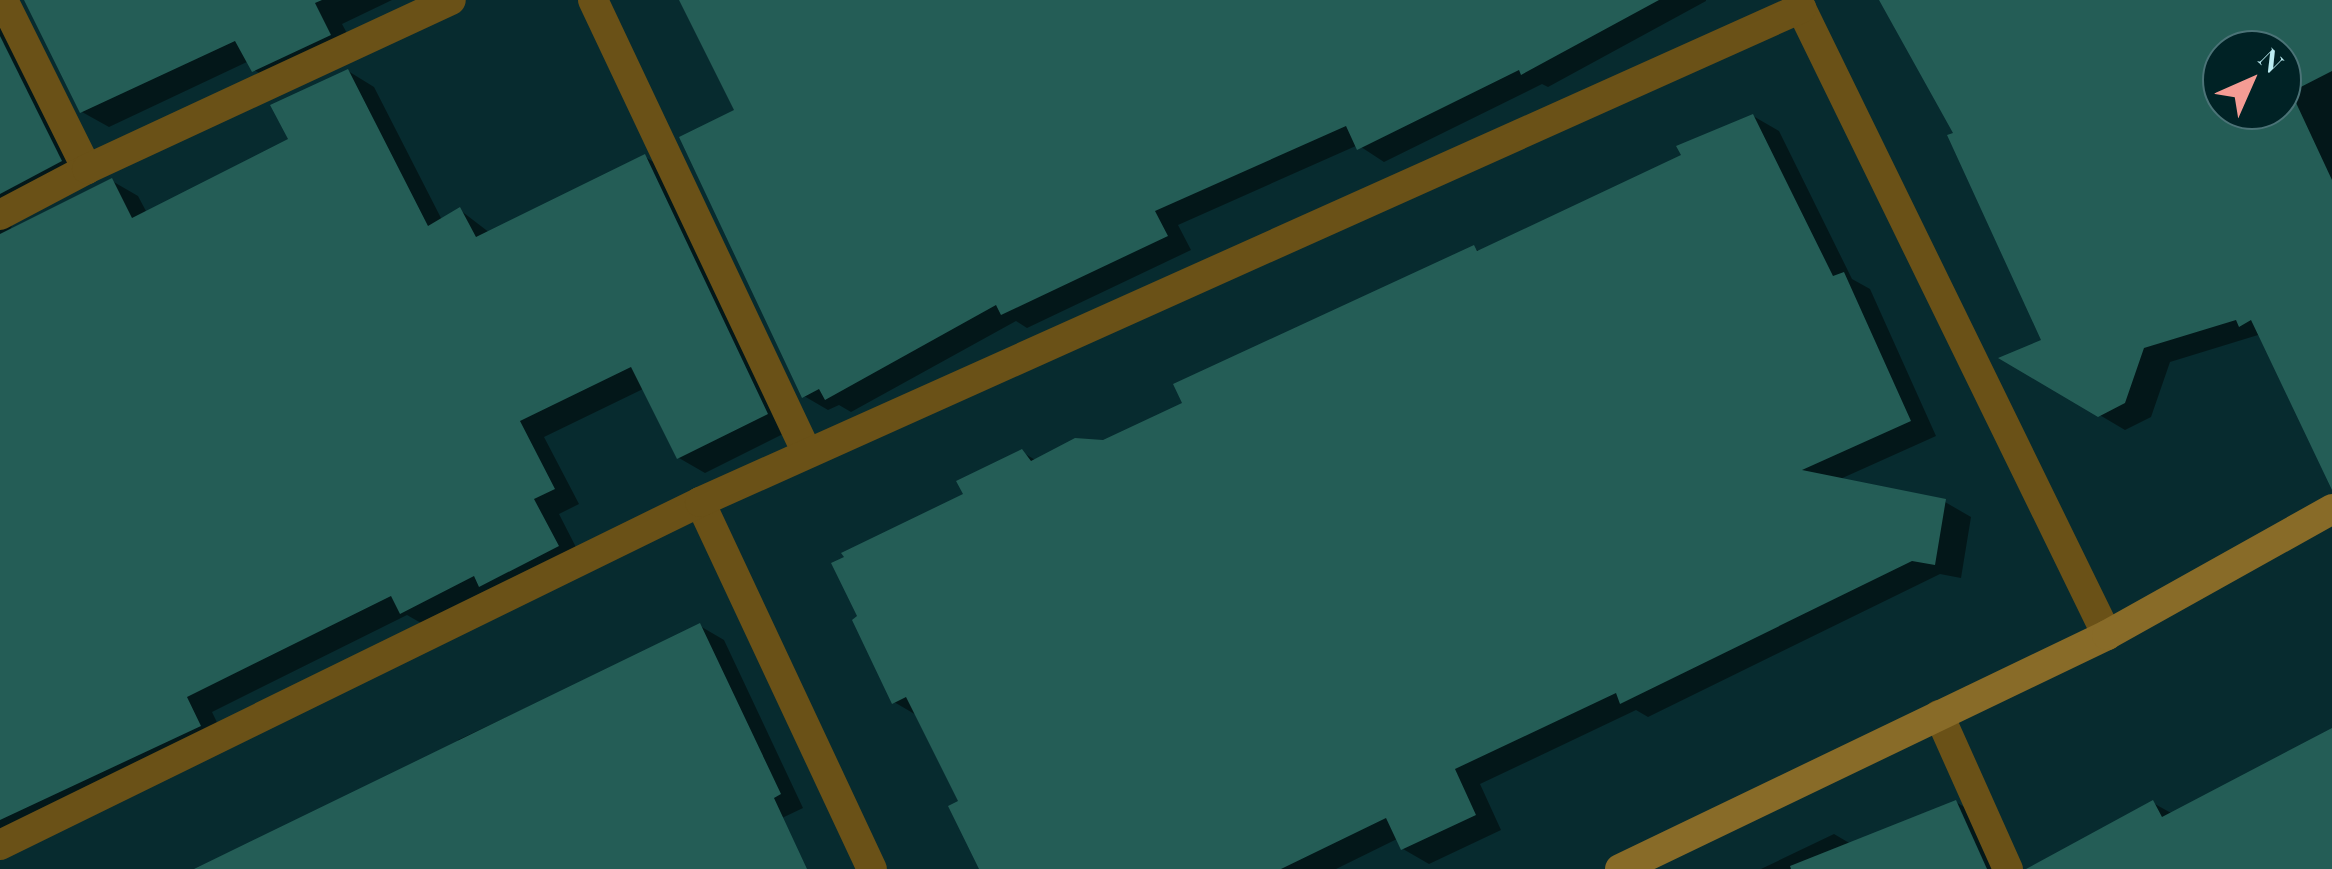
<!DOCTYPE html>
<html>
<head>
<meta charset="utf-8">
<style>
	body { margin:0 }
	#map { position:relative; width:2332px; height:869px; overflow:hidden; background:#072b2f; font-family:"Playfair Display",serif }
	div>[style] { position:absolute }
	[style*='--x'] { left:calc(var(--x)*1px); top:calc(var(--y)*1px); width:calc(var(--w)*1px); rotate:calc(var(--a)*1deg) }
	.shadow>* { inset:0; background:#0007 }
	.building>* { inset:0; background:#245d56 }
	.street>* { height:30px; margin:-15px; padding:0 15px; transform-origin:15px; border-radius:15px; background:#6a5117 }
	.secondary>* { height:30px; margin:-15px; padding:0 15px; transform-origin:15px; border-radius:15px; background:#886b28 }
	span { translate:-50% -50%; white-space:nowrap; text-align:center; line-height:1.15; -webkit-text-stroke:10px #002225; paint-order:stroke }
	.north { position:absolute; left:2202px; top:30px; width:100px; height:100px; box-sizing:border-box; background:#002225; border:2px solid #4b7377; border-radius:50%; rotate:45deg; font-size:28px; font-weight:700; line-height:40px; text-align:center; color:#bcedf3 }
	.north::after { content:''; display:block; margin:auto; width:35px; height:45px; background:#f59c94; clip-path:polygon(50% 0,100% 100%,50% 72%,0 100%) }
</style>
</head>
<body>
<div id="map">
	<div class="shadow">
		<div style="clip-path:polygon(0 0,87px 176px,17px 213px,8px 235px,112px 181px,138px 196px,147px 213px,291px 140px,348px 71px,374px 87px,442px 220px,460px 210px,490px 233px,645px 157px,671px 172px,793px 429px,705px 473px,679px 458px,643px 389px,544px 437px,579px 504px,559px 514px,583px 561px,428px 627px,407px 615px,212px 712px,226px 741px,0 846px)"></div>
		<div style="clip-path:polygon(27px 0,392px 0,342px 24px,356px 50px,280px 85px,254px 70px,249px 61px,109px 127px,82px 112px)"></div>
		<div style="clip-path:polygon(681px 0,1706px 0,1706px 1px,1548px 87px,1542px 84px,1384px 162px,1358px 145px,1178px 225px,1191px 250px,1027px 328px,1016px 321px,851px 412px,839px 405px,828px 410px,804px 396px,737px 112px)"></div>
		<div style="clip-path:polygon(evenodd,1887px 0,2332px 0,2332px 424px,2258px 335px,2170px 362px,2151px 417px,2125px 430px,2003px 358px,2044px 342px,1956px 134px,1887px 0,2222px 50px,2282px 50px,2282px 110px,2222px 110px,2222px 50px)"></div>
		<div style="clip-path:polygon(1753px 116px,1779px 131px,1852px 279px,1870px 289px,1936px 436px,1838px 480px,1945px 502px,1971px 517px,1961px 578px,1940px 574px,1648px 717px,1636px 710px,1480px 784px,1501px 830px,1429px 864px,1403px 849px,1399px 838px,1336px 869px,982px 869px,962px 802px,918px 716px,894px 702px,966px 495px,1022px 452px,1037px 461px,1103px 443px,1185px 405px,1473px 248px,1481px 252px,1684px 156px)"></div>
		<div style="clip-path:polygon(700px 626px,724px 640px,803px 808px,675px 869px,205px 869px,460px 746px,458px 740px)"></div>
		<div style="clip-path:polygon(2332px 729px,2332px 869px,2090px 869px,2153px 803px,2173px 814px)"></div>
		<div style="clip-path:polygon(1956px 802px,1976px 814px,2000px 869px,1761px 869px,1834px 834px,1851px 844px)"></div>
	</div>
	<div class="building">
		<div style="clip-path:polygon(24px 0,322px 0,315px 3px,331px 35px,252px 72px,235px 41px,80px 113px)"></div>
		<div style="clip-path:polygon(679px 0,1659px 0,1521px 75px,1519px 70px,1357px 150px,1346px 126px,1155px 211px,1168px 236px,1001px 315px,996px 305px,825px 400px,819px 389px,802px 398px,679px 137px,734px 110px)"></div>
		<div style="clip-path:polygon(evenodd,1879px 0,2332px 0,2332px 71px,2291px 92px,2332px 180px,2332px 490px,2251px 320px,2239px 327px,2236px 320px,2144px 348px,2125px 403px,2098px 417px,1998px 358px,2041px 340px,1947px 135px,1953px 133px,1879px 0,2222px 50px,2282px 50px,2282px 110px,2222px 110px,2222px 50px)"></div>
		<div style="clip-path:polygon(0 36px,62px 161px,0 194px)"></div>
		<div style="clip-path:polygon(348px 69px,428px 226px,460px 207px,476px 237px,645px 154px,768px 414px,677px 459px,631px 367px,520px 421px,555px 489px,534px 499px,559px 546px,479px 587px,474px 576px,400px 614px,391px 596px,187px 697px,201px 726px,0 820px,0 234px,112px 178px,132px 218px,288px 139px,270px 105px)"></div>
		<div style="clip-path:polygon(1753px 114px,1833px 276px,1844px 272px,1911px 421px,1802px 470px,1946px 499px,1935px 565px,1912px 561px,1620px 704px,1616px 693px,1455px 769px,1476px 815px,1401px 850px,1386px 818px,1281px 869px,979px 869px,948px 806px,958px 801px,906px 697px,892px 704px,852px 620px,857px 616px,831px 563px,844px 557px,841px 553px,963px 494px,956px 481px,1022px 449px,1031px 461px,1075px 438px,1103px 440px,1182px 403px,1173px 384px,1474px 245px,1477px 251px,1681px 155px,1676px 146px)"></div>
		<div style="clip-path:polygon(700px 623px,781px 794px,774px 798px,807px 869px,194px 869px)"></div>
		<div style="clip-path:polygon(2332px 728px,2332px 869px,2026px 869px,2153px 800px,2162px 817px)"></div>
		<div style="clip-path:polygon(1956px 800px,1987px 869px,1791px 869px,1790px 866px)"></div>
	</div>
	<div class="street">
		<div style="--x:3;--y:0;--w:189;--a:63.6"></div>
		<div style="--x:593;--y:0;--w:501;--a:64.71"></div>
		<div style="--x:1797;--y:0;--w:707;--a:63.98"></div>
		<div style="--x:0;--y:215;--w:98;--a:-27.9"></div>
		<div style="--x:87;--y:169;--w:401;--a:-24.9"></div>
		<div style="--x:700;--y:502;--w:405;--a:64.9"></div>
		<div style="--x:1939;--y:715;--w:169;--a:65.9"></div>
		<div style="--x:0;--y:845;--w:780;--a:-26.1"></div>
		<div style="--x:700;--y:502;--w:1207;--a:-24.16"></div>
	</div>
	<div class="secondary">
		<div style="--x:1620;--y:869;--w:540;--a:-25.66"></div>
		<div style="--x:2107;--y:635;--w:258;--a:-29.2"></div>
	</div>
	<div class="north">N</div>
</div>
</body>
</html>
